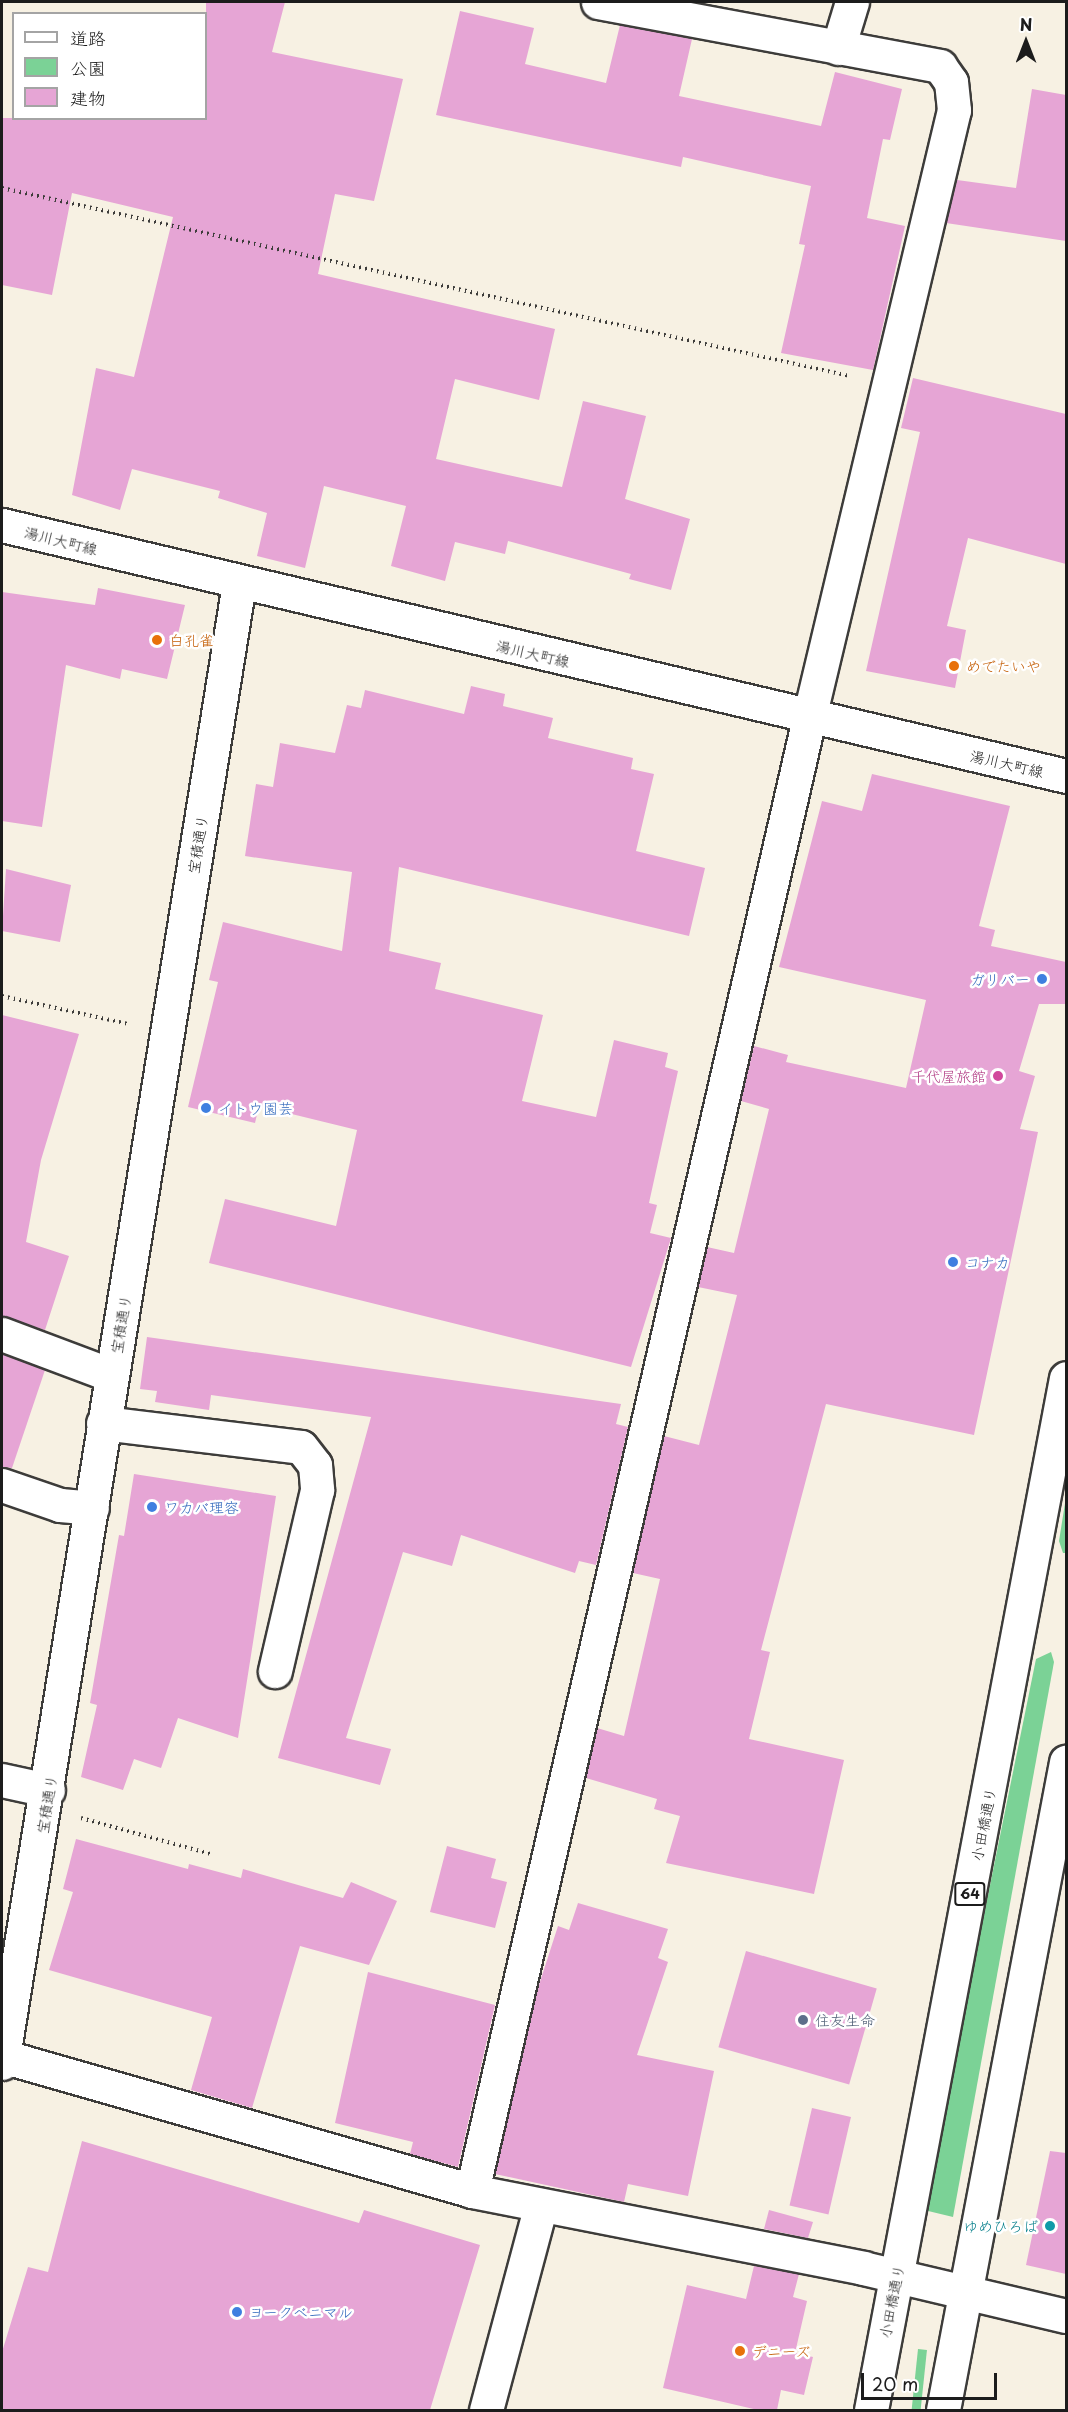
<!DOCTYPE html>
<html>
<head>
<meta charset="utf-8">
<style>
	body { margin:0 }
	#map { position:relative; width:1068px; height:2412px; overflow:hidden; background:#f7f1e3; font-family:"Playpen Sans","Klee One",sans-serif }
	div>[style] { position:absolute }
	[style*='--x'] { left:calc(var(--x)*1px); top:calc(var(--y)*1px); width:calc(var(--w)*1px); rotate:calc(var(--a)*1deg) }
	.green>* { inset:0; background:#7bd296; transform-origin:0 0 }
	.building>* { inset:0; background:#e6a5d5; transform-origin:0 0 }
	.path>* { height:4px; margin-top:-2px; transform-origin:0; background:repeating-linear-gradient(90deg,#3d3c3a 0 1.5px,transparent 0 6px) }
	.roads { filter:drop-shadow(2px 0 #3d3c3a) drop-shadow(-2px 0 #3d3c3a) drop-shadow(0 2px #3d3c3a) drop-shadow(0 -2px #3d3c3a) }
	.minor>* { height:33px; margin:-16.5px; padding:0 16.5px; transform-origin:16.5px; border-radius:16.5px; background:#fff }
	.major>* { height:33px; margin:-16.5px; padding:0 16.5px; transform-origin:16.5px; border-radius:16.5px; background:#fff }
	.dots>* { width:16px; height:16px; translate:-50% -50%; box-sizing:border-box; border:3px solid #fff; border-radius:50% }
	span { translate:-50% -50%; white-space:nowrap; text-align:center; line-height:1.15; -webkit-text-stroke:5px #fff; paint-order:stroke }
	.shield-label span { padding:2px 4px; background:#fff; border:2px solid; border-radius:4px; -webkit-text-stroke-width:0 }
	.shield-label { font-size:14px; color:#1c1c1c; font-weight:700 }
	.street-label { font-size:15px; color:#1c1c1c }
	.food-label { font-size:15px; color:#c56008 }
	.left { translate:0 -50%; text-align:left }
	.shop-label { font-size:15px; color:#366cbe }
	.right { translate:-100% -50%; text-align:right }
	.hotel-label { font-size:15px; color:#b23c85 }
	.service-label { font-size:15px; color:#4e5e75 }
	.culture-label { font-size:15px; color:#0d838f }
	.frame { position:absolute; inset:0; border:3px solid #1c1c1c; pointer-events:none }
	.legend { position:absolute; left:12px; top:12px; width:195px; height:108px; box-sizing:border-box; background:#fff; border:2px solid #a4a4a4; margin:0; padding:8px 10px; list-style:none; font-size:18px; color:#1c1c1c }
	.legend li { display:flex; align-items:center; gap:12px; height:30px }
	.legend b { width:30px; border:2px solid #a4a4a4 }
	.north { position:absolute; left:996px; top:12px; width:60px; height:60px; -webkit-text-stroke:4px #fff; paint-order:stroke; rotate:0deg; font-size:16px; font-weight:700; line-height:24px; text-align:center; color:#1c1c1c }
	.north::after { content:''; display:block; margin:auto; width:21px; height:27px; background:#1c1c1c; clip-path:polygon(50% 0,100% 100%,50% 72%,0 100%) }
	.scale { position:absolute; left:861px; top:2373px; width:136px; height:27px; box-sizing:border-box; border:3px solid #1c1c1c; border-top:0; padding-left:8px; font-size:18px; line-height:21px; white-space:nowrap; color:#1c1c1c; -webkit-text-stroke:4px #fff; paint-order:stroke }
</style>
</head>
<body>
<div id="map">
	<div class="green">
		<div style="clip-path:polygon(1066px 1497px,1066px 1553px,1063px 1553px,1059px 1541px)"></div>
		<div style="clip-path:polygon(1051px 1652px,1054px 1662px,953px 2217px,924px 2210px,1036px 1659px)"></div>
		<div style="left:918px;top:2349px;width:9px;height:62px;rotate:6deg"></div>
	</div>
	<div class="building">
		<div style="clip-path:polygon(206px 2px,285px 2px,272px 52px,403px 79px,374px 201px,335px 194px,318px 274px,555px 329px,539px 400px,455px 379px,436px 459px,562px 487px,583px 401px,646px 416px,625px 499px,690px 519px,671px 590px,629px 579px,631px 574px,508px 541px,505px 554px,455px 542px,445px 581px,391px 566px,406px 506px,324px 486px,305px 568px,257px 556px,267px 513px,218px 498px,220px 491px,132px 469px,120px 510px,72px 495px,96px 368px,134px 377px,173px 217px,72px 193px,52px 295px,2px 285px,2px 118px,206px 118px)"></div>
		<div style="clip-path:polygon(460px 11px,534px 28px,525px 64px,606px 83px,620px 25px,692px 39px,679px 96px,821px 126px,835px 72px,902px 89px,890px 140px,883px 139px,867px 218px,905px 226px,873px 370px,781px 353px,805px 245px,799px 244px,811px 186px,683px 157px,681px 167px,436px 115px)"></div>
		<div style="clip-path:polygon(1032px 89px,1066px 95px,1066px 241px,946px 223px,957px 180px,1016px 188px)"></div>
		<div style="clip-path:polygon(913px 378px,1066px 414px,1066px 564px,968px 538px,947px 626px,966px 630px,955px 688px,866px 671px,920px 432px,901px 428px)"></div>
		<div style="clip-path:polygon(98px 588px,185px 605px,167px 679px,122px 669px,120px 679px,66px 665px,42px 827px,2px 821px,2px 592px,95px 605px)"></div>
		<div style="clip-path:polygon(471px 686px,505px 694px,503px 706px,553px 718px,548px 738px,633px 758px,631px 769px,654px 774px,636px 851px,705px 868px,689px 936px,399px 867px,389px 951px,441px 963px,435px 989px,543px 1015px,522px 1101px,596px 1117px,614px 1040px,668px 1053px,665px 1067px,678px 1071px,649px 1203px,657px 1205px,650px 1233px,671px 1238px,631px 1367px,209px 1263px,225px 1199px,336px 1226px,357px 1130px,259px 1106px,255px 1123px,188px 1107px,218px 982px,209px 980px,223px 922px,342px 951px,352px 872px,245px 856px,256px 784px,273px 787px,280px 743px,335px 753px,347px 705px,361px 708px,365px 690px,464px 714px)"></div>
		<div style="clip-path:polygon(872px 774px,1010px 806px,979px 926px,995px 930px,991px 946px,1066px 962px,1066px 1004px,1039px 1004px,1019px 1071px,1035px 1076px,1020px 1129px,1038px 1132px,974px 1435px,826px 1404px,761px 1650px,770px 1652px,749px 1739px,844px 1760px,814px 1894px,666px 1863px,680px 1816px,654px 1809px,657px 1799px,586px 1778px,597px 1728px,624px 1736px,660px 1579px,633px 1573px,664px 1436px,699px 1445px,737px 1295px,698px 1287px,707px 1247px,734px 1253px,769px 1109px,741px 1101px,754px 1046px,788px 1055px,786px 1062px,906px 1088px,926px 1000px,779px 967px,822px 801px,862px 811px)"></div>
		<div style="clip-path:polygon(6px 869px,71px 885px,60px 942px,2px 931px)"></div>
		<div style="clip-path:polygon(2px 1015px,79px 1034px,41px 1160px,26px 1242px,69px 1256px,45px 1330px,2px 1316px)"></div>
		<div style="clip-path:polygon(147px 1337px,621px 1404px,616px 1424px,628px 1427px,596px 1565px,579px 1561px,575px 1573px,461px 1535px,452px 1566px,403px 1552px,346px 1738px,391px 1749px,380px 1785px,278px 1758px,371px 1417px,211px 1395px,209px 1410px,155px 1402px,157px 1391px,140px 1389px)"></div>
		<div style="clip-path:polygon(2px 1354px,45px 1370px,12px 1468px,2px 1467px)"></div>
		<div style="clip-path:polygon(134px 1474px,276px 1496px,238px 1738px,178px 1718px,161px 1768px,134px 1759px,123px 1790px,81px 1777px,97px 1705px,90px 1703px,119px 1535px,124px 1536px)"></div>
		<div style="clip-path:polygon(76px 1839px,188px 1869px,189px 1864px,241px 1878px,243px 1869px,343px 1898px,351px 1882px,397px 1901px,369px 1965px,300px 1946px,252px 2108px,191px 2090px,212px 2017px,49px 1970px,73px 1892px,63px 1889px)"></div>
		<div style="clip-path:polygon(447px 1846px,496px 1859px,491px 1878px,507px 1882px,495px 1928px,430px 1912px)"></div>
		<div style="clip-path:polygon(578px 1903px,668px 1929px,658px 1958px,668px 1962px,637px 2055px,714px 2071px,688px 2196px,628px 2184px,624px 2202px,495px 2174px,538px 1988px,558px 1926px,569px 1930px)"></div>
		<div style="left:746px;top:1951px;width:136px;height:100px;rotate:16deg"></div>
		<div style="clip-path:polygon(368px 1972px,495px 2005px,458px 2167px,410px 2154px,413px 2142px,335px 2123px)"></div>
		<div style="left:812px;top:2108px;width:40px;height:100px;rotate:13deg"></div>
		<div style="clip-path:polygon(82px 2141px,359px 2223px,364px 2210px,480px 2245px,430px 2410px,2px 2410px,2px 2352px,28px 2267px,48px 2272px)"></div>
		<div style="clip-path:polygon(1050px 2151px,1066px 2153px,1066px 2274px,1026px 2265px)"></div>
		<div style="clip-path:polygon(769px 2210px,813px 2222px,808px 2238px,764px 2229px)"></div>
		<div style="clip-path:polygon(754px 2266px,799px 2274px,793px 2297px,807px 2301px,795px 2353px,813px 2357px,804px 2395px,781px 2390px,777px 2410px,758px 2410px,663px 2388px,687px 2285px,746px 2299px)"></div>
	</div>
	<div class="path">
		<div style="--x:2;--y:188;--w:869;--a:12.5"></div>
		<div style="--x:2;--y:996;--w:129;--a:12.5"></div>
		<div style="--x:81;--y:1818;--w:135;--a:15.5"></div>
	</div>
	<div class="roads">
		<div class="minor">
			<div style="--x:838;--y:48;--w:48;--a:-73.1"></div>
			<div style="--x:2;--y:1334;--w:116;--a:20.6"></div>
			<div style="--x:103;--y:1423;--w:199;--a:6.9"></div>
			<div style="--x:301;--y:1447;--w:23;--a:52"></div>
			<div style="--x:315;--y:1465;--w:25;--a:85"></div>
			<div style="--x:317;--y:1490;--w:186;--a:103.1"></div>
			<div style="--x:2;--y:1485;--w:61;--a:19"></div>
			<div style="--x:60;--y:1505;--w:32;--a:5"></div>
			<div style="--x:2;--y:1780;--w:47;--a:12.3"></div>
			<div style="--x:2;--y:2056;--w:489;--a:16"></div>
			<div style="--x:472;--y:2191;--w:399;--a:11.1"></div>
			<div style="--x:863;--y:2268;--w:209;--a:13.3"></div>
			<div style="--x:2;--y:2063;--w:1498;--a:-80.9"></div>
			<div style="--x:472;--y:2191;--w:1511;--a:-77.11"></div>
			<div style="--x:809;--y:718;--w:625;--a:-76.59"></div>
			<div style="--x:954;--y:110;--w:28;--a:-96"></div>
			<div style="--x:951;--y:82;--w:19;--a:-125"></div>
			<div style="--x:940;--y:66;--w:348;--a:-169.4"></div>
			<div style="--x:486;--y:2410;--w:212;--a:-75"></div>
		</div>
		<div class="major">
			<div style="--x:2;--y:525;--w:1093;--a:13.27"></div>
			<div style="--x:871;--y:2410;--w:1050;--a:-79.3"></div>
			<div style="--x:943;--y:2410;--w:660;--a:-79.25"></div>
		</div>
	</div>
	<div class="dots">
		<div style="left:157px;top:640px;background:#e8710a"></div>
		<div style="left:954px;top:666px;background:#e8710a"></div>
		<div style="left:1042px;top:979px;background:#3f7fe0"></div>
		<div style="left:998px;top:1076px;background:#d1479c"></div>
		<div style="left:206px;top:1108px;background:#3f7fe0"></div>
		<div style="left:953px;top:1262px;background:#3f7fe0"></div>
		<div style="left:152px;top:1507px;background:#3f7fe0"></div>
		<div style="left:803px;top:2020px;background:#5c6f8a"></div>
		<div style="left:1050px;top:2226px;background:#0f9aa8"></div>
		<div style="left:237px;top:2312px;background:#3f7fe0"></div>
		<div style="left:740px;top:2351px;background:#e8710a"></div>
	</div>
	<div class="shield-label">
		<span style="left:970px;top:1894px">64</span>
	</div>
	<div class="street-label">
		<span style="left:61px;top:540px;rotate:14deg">湯川大町線</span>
		<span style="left:533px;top:653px;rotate:13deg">湯川大町線</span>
		<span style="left:1007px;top:763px;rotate:13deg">湯川大町線</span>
		<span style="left:197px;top:844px;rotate:-81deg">宝積通り</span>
		<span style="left:120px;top:1324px;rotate:-81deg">宝積通り</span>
		<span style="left:46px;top:1804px;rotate:-81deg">宝積通り</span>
		<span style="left:983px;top:1824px;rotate:-79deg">小田橋通り</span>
		<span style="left:891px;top:2301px;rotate:-79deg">小田橋通り</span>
	</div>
	<div class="food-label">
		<span class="left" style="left:169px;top:640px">白孔雀</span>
		<span class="left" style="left:966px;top:666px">めでたいや</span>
		<span class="left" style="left:752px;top:2351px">デニーズ</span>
	</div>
	<div class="shop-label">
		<span class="right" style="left:1030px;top:979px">ガリバー</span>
		<span class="left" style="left:218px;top:1108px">イトウ園芸</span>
		<span class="left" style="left:965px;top:1262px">コナカ</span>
		<span class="left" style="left:164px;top:1507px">ワカバ理容</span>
		<span class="left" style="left:249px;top:2312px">ヨークベニマル</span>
	</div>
	<div class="hotel-label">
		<span class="right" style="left:986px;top:1076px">千代屋旅館</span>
	</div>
	<div class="service-label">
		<span class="left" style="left:815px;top:2020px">住友生命</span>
	</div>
	<div class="culture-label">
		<span class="right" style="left:1038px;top:2226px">ゆめひろば</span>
	</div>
	<div class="frame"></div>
	<ul class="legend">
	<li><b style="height:8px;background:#fff"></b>道路</li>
	<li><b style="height:16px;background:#7bd296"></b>公園</li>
	<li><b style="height:16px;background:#e6a5d5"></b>建物</li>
	</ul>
	<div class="north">N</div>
	<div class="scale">20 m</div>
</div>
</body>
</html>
